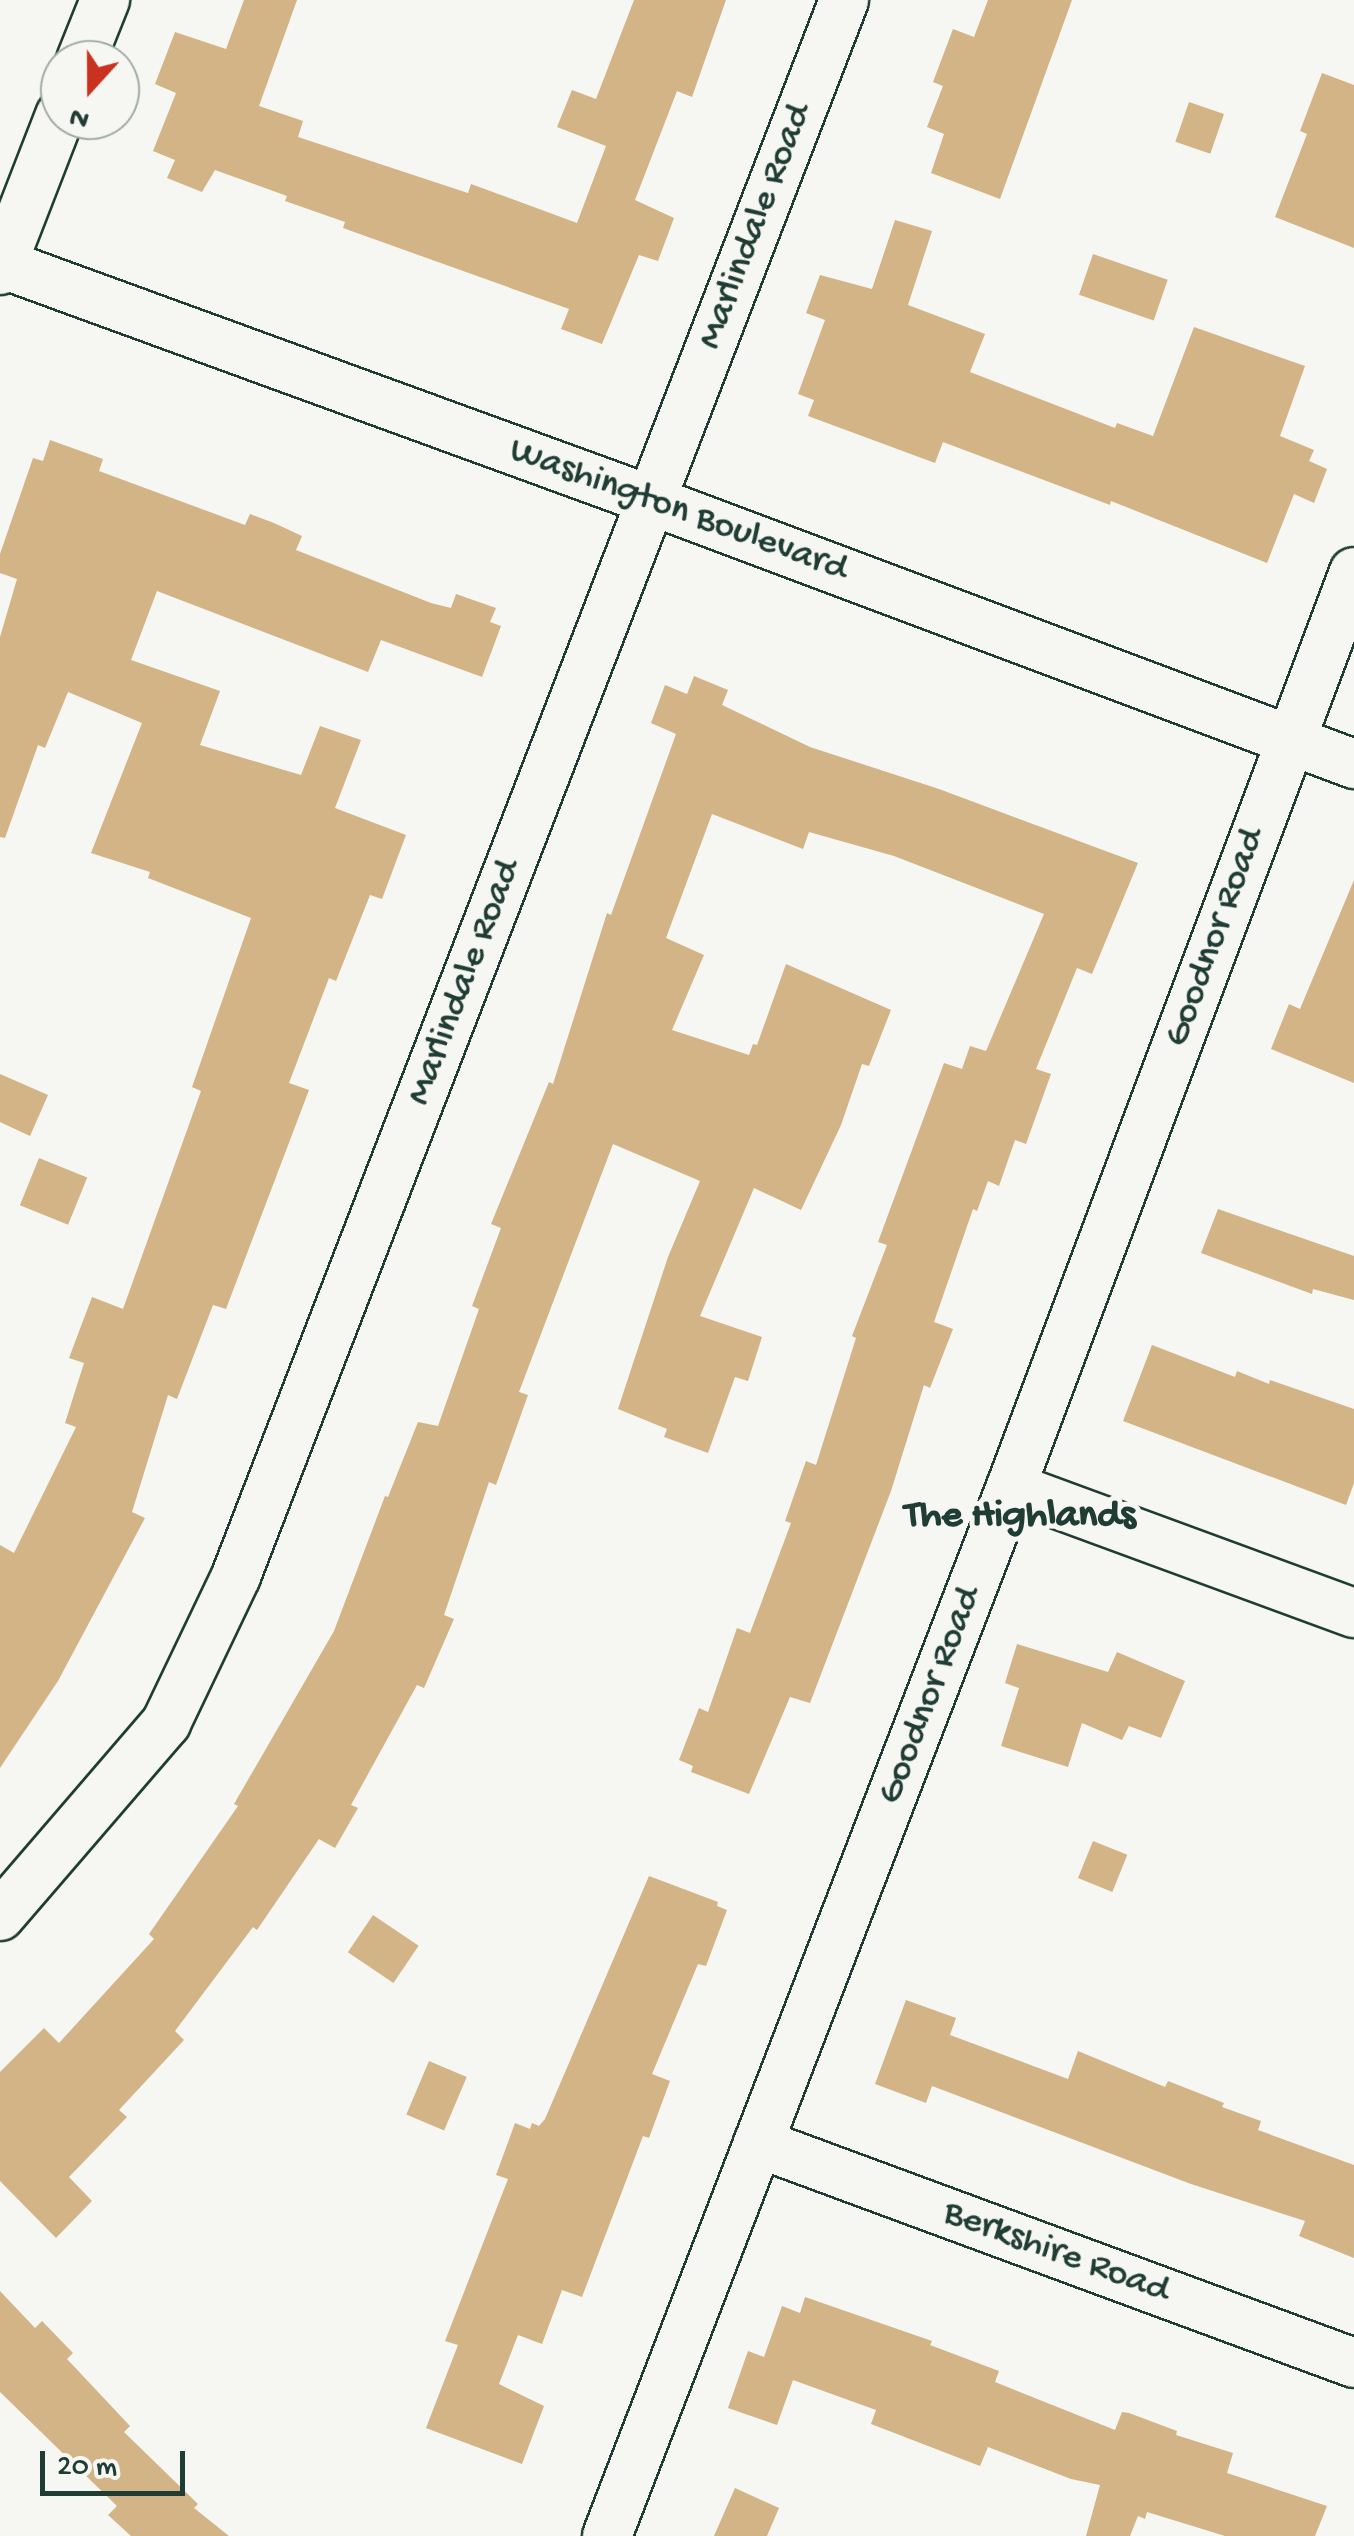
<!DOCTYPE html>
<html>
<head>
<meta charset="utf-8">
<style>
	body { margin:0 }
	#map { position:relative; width:1354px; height:2536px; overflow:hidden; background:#f6f6f2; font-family:"Gochi Hand",sans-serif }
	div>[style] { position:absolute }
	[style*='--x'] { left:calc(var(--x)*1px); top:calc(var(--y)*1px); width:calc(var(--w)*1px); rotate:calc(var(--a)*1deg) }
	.building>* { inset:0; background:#d3b487; transform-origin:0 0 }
	.roads { filter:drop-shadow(2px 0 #1f3d34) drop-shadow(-2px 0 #1f3d34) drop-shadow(0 2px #1f3d34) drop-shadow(0 -2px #1f3d34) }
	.minor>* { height:48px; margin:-24px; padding:0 24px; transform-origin:24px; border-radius:24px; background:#f6f6f2 }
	span { translate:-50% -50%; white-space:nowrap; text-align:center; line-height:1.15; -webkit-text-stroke:10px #f6f6f2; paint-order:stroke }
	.street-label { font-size:38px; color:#1f3d34 }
	.neighbourhood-label { font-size:40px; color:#1f3d34; font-weight:700 }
	.north { position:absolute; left:40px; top:40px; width:100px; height:100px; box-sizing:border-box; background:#f6f6f2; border:2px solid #a0aca6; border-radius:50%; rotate:201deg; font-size:28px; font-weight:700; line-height:40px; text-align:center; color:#1f3d34 }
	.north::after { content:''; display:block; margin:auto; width:35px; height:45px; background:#c8321e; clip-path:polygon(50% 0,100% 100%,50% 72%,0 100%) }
	.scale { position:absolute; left:40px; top:2451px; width:145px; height:45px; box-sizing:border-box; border:5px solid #1f3d34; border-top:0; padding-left:12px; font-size:30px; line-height:35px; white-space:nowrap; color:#1f3d34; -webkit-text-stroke:8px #f6f6f2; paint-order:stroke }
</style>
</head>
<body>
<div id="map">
	<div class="building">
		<div style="clip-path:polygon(244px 0,297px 0,259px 106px,303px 121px,298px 137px,468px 193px,471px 184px,577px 223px,606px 146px,557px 127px,572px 90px,596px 99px,634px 0,726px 0,692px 97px,677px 91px,635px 200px,674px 218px,658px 261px,639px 255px,602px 344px,561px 329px,569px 309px,343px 228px,345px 222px,285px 201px,287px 196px,215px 170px,202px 192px,167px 178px,175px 160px,153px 151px,176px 93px,155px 84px,175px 32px,226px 49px)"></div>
		<div style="clip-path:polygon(988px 0,1072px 0,1000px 199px,931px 173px,944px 134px,927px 127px,943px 86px,933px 82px,953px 29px,974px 37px)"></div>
		<div style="clip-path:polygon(1322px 73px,1354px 85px,1354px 248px,1275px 217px,1307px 134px,1300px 131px)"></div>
		<div style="left:1189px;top:102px;width:37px;height:42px;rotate:19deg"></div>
		<div style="clip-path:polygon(895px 220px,932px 231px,908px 305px,985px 334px,970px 372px,1115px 428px,1117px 423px,1153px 436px,1194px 327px,1305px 366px,1280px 436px,1314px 450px,1309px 461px,1327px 469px,1314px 503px,1294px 494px,1267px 563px,1111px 501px,1110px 505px,943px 442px,935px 463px,808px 416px,814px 400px,798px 394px,825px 320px,806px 313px,820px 275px,872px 289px)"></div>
		<div style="left:1093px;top:254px;width:79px;height:43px;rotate:19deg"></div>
		<div style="clip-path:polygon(50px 440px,103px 459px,99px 471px,245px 525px,250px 514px,274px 523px,302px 536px,296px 550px,431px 603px,451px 608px,456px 594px,496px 608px,490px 622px,501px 626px,482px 677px,381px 640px,368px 672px,157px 591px,131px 660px,220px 691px,200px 745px,301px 775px,320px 726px,361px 740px,335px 808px,406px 835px,382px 899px,370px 895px,336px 981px,329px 978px,289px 1083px,309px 1090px,226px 1309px,213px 1305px,177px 1399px,168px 1395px,132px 1512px,145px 1518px,58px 1681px,0 1768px,0 1545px,14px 1553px,76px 1427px,65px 1423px,84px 1363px,69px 1358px,92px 1297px,123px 1309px,201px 1091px,192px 1087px,251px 918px,148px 878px,150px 872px,91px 853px,142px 723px,68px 692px,45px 748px,38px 745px,5px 838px,0 837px,0 637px,17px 579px,0 573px,0 554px,33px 458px,43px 461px)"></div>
		<div style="clip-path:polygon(694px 676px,728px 690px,722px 705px,810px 747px,939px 789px,1138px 863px,1092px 974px,1077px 968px,1036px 1069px,1051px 1074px,1026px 1144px,1015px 1140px,999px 1186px,988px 1181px,977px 1211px,973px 1209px,934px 1322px,953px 1329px,930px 1388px,924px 1385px,891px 1491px,810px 1703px,790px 1697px,749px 1794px,691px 1772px,693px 1766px,679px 1760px,699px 1708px,708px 1712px,737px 1628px,750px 1633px,791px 1523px,785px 1521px,806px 1461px,816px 1465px,856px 1338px,852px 1336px,887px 1245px,878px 1242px,944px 1063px,962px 1069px,970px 1046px,986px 1051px,1044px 914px,894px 856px,809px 832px,803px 849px,712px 814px,666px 938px,704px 955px,672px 1030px,749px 1055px,753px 1044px,757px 1045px,786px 964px,891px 1010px,869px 1066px,862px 1064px,841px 1125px,801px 1210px,754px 1188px,700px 1316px,762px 1337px,748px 1381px,735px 1377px,708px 1453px,664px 1437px,667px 1429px,618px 1409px,668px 1257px,700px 1181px,613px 1144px,519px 1392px,528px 1395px,496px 1485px,489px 1482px,444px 1615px,454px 1619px,424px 1688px,417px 1685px,351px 1805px,358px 1808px,335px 1848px,319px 1839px,257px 1930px,253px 1927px,175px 2031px,184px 2040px,119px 2110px,127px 2117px,69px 2177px,92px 2201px,56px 2238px,0 2181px,0 2072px,44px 2028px,59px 2043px,154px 1939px,149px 1934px,238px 1806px,234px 1804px,334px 1631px,385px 1496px,388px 1497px,418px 1422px,438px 1426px,479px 1309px,472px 1306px,501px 1228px,491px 1224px,549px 1082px,553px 1084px,607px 913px,611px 915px,676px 734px,651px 723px,665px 685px,687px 694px)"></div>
		<div style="clip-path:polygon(1354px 880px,1354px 1083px,1271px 1049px,1289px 1004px,1300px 1009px)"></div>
		<div style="clip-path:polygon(0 1074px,48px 1095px,30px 1136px,0 1122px)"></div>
		<div style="left:39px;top:1158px;width:52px;height:51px;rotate:22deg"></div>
		<div style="clip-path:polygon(1218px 1209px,1354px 1256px,1354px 1300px,1313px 1289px,1312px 1294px,1201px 1253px)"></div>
		<div style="clip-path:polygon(1152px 1345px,1235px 1377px,1237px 1371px,1269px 1384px,1270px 1380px,1354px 1409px,1354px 1483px,1346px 1505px,1123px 1421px)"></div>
		<div style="clip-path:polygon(1017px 1644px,1108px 1672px,1117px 1652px,1185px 1681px,1161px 1738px,1129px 1726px,1122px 1740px,1082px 1723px,1068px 1767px,1001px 1746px,1019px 1688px,1005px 1683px)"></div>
		<div style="left:1093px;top:1841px;width:37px;height:40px;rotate:22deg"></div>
		<div style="clip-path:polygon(649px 1876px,718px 1902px,717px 1906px,727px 1910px,706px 1966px,698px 1964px,652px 2074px,670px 2081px,649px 2138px,643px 2136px,582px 2297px,562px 2290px,542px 2344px,518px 2335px,499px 2384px,544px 2406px,522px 2464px,426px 2428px,458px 2345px,445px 2341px,508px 2179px,496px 2175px,515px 2123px,530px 2129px,532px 2123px,539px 2126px,545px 2119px)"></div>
		<div style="left:373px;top:1915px;width:55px;height:45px;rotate:34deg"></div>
		<div style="clip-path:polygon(906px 2000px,956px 2018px,950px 2035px,1068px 2079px,1078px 2051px,1165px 2087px,1168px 2081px,1224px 2103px,1222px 2107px,1261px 2121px,1258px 2130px,1354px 2165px,1354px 2258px,1299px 2236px,1305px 2221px,1191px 2184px,932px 2086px,926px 2103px,875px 2084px)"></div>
		<div style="left:429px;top:2061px;width:41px;height:58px;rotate:23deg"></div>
		<div style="clip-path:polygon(0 2291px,35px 2328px,42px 2321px,73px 2353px,67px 2359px,130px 2426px,124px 2432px,198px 2504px,194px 2508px,229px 2536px,131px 2536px,108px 2515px,117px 2506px,0 2392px)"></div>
		<div style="clip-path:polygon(805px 2297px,932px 2341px,930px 2345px,999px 2371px,995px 2382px,1115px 2430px,1122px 2412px,1129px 2413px,1177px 2431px,1176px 2435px,1233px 2453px,1227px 2473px,1327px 2506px,1315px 2536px,1225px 2536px,1147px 2512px,1145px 2519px,1138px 2516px,1130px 2536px,1086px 2536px,1100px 2485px,1071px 2479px,988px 2447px,980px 2466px,871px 2424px,876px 2410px,793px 2380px,777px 2425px,728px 2408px,748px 2351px,764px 2357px,782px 2306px,800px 2313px)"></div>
		<div style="clip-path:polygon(735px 2488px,779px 2508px,767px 2536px,714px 2536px)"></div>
	</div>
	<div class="roads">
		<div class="minor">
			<div style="--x:81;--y:60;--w:65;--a:-68.2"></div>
			<div style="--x:0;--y:263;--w:692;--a:20.03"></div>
			<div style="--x:650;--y:500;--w:752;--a:20.56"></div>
			<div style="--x:0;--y:270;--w:166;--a:-68.8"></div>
			<div style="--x:1011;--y:1487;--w:365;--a:20.2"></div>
			<div style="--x:0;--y:1916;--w:255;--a:-49.3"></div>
			<div style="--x:166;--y:1723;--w:163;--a:-64.5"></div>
			<div style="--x:236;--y:1576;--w:1689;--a:-68.9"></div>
			<div style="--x:758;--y:2143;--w:635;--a:20.26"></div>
			<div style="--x:607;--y:2536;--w:1124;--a:-68.94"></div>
			<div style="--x:1011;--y:1487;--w:977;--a:-69.45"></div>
		</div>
	</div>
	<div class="street-label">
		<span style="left:756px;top:227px;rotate:-69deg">Marlindale Road</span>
		<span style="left:678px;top:511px;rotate:20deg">Washington Boulevard</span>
		<span style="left:1216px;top:938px;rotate:-70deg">Goodnor Road</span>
		<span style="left:465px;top:983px;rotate:-69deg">Marlindale Road</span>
		<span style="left:931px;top:1696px;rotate:-69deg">Goodnor Road</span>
		<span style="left:1056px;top:2253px;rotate:20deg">Berkshire Road</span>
	</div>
	<div class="neighbourhood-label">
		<span style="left:1020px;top:1517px">The Highlands</span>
	</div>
	<div class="north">N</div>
	<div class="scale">20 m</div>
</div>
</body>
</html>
